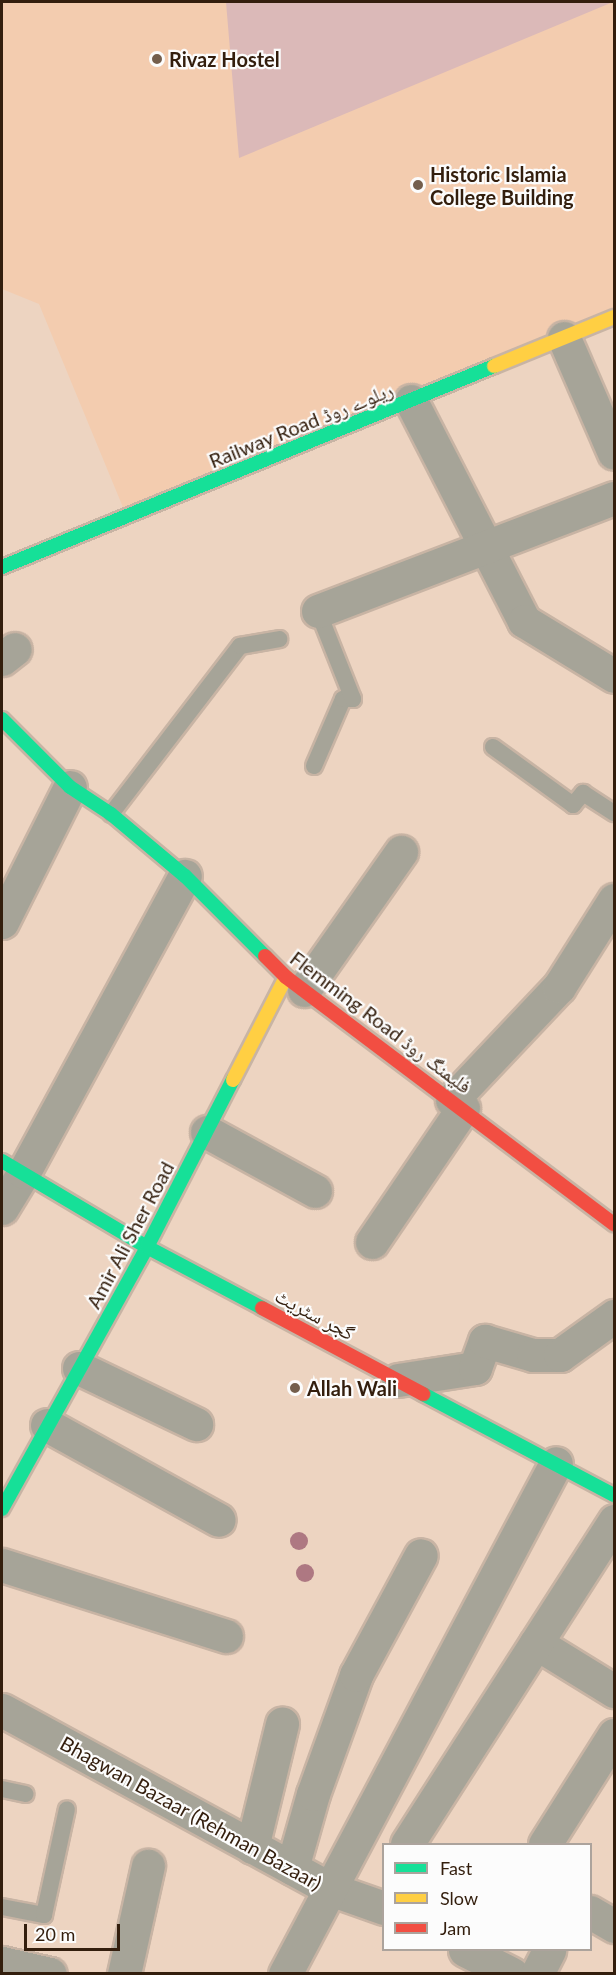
<!DOCTYPE html>
<html>
<head>
<meta charset="utf-8">
<style>
	body { margin:0 }
	#map { position:relative; width:616px; height:1975px; overflow:hidden; background:#edd4c1; font-family:Lato,"Noto Naskh Arabic",sans-serif }
	div>[style] { position:absolute }
	[style*='--x'] { left:calc(var(--x)*1px); top:calc(var(--y)*1px); width:calc(var(--w)*1px); rotate:calc(var(--a)*1deg) }
	.built>* { inset:0; background:#f3ccaf }
	.green>* { inset:0; background:#dbb9b8 }
	.roads { filter:drop-shadow(2px 0 #c8b4a4) drop-shadow(-2px 0 #c8b4a4) drop-shadow(0 2px #c8b4a4) drop-shadow(0 -2px #c8b4a4) }
	.lane>* { height:16px; margin:-8px; padding:0 8px; transform-origin:8px; border-radius:8px; background:#a6a498 }
	.street>* { height:33px; margin:-16.5px; padding:0 16.5px; transform-origin:16.5px; border-radius:16.5px; background:#a6a498 }
	.fast>* { height:14px; margin:-7px; padding:0 7px; transform-origin:7px; border-radius:7px; background:#16e098 }
	.slow>* { height:14px; margin:-7px; padding:0 7px; transform-origin:7px; border-radius:7px; background:#ffcf43 }
	.jam>* { height:14px; margin:-7px; padding:0 7px; transform-origin:7px; border-radius:7px; background:#f24e42 }
	.trees>* { width:18px; height:18px; margin:-9px; border-radius:50%; background:#ae7882 }
	.dots>* { width:16px; height:16px; translate:-50% -50%; box-sizing:border-box; border:3px solid #fcfcfc; border-radius:50% }
	span { translate:-50% -50%; white-space:nowrap; text-align:center; line-height:1.15; -webkit-text-stroke:4.5px #fcfcfc; paint-order:stroke }
	.poi-label { font-size:20px; color:#331e0d; font-weight:700 }
	.left { translate:0 -50%; text-align:left }
	.street-label { font-size:20px; color:#331e0d }
	.frame { position:absolute; inset:0; border:3px solid #331e0d; pointer-events:none }
	.legend { position:absolute; left:382px; top:1843px; width:210px; height:108px; box-sizing:border-box; background:#fcfcfc; border:2px solid #aca39c; margin:0; padding:8px 10px; list-style:none; font-size:18px; color:#331e0d }
	.legend li { display:flex; align-items:center; gap:12px; height:30px }
	.legend b { width:30px; border:2px solid #aca39c }
	.scale { position:absolute; left:24px; top:1924px; width:96px; height:27px; box-sizing:border-box; border:3px solid #331e0d; border-top:0; padding-left:8px; font-size:18px; line-height:21px; white-space:nowrap; color:#331e0d; -webkit-text-stroke:4px #fcfcfc; paint-order:stroke }
</style>
</head>
<body>
<div id="map">
	<div class="built">
		<div style="clip-path:polygon(2px 2px,614px 2px,614px 310px,127px 517px,39px 304px,2px 289px)"></div>
	</div>
	<div class="green">
		<div style="clip-path:polygon(226px 2px,613px 2px,239px 158px)"></div>
	</div>
	<div class="roads">
		<div class="lane">
			<div style="--x:493;--y:747;--w:99;--a:35.9"></div>
			<div style="--x:573;--y:805;--w:16;--a:-50"></div>
			<div style="--x:583;--y:793;--w:37;--a:33"></div>
			<div style="--x:314;--y:766;--w:73;--a:-66.6"></div>
			<div style="--x:343;--y:699;--w:10;--a:0"></div>
			<div style="--x:353;--y:699;--w:95;--a:-111.7"></div>
			<div style="--x:111;--y:814;--w:212;--a:-52.5"></div>
			<div style="--x:240;--y:646;--w:40;--a:-10"></div>
			<div style="--x:2;--y:1789;--w:24;--a:12"></div>
			<div style="--x:2;--y:1907;--w:43;--a:10.8"></div>
			<div style="--x:44;--y:1915;--w:108;--a:-77.8"></div>
		</div>
		<div class="street">
			<div style="--x:564;--y:338;--w:125;--a:66.5"></div>
			<div style="--x:411;--y:401;--w:247;--a:62.8"></div>
			<div style="--x:524;--y:621;--w:105;--a:31.4"></div>
			<div style="--x:318;--y:611;--w:317;--a:-20.9"></div>
			<div style="--x:2;--y:659;--w:16;--a:-38"></div>
			<div style="--x:2;--y:922;--w:151;--a:-63.3"></div>
			<div style="--x:304;--y:990;--w:169;--a:-54.9"></div>
			<div style="--x:452;--y:1100;--w:156;--a:-46.6"></div>
			<div style="--x:559;--y:987;--w:103;--a:-57.7"></div>
			<div style="--x:207;--y:1132;--w:123;--a:28.6"></div>
			<div style="--x:2;--y:1208;--w:42;--a:-58.6"></div>
			<div style="--x:24;--y:1172;--w:337;--a:-61.5"></div>
			<div style="--x:372;--y:1242;--w:162;--a:-55.8"></div>
			<div style="--x:79;--y:1368;--w:130;--a:25.6"></div>
			<div style="--x:398;--y:1380;--w:78;--a:-8.9"></div>
			<div style="--x:475;--y:1368;--w:29;--a:-70"></div>
			<div style="--x:485;--y:1341;--w:50;--a:16.3"></div>
			<div style="--x:533;--y:1355;--w:27;--a:0"></div>
			<div style="--x:560;--y:1355;--w:67;--a:-35.8"></div>
			<div style="--x:47;--y:1425;--w:196;--a:28.9"></div>
			<div style="--x:2;--y:1565;--w:235;--a:17.6"></div>
			<div style="--x:536;--y:1643;--w:92;--a:31.6"></div>
			<div style="--x:2;--y:1710;--w:374;--a:28.6"></div>
			<div style="--x:330;--y:1889;--w:57;--a:19.4"></div>
			<div style="--x:407;--y:1844;--w:384;--a:-57.3"></div>
			<div style="--x:545;--y:1844;--w:129;--a:-57.7"></div>
			<div style="--x:252;--y:1847;--w:127;--a:-76.3"></div>
			<div style="--x:292;--y:1868;--w:77;--a:-74.2"></div>
			<div style="--x:313;--y:1794;--w:127;--a:-70.1"></div>
			<div style="--x:356;--y:1675;--w:136;--a:-61.6"></div>
			<div style="--x:590;--y:1912;--w:28;--a:30"></div>
			<div style="--x:465;--y:1950;--w:53;--a:27.1"></div>
			<div style="--x:2;--y:1963;--w:49;--a:12.9"></div>
			<div style="--x:124;--y:1974;--w:111;--a:-77.5"></div>
			<div style="--x:285;--y:1974;--w:578;--a:-62.06"></div>
			<div style="--x:537;--y:1974;--w:27;--a:-63"></div>
		</div>
		<div class="fast">
			<div style="--x:2;--y:567;--w:531;--a:-22.22"></div>
			<div style="--x:2;--y:719;--w:96;--a:45"></div>
			<div style="--x:70;--y:787;--w:49;--a:33.4"></div>
			<div style="--x:111;--y:814;--w:97;--a:40"></div>
			<div style="--x:185;--y:876;--w:113;--a:45"></div>
			<div style="--x:2;--y:1161;--w:169;--a:30.7"></div>
			<div style="--x:147;--y:1247;--w:130;--a:27.9"></div>
			<div style="--x:423;--y:1394;--w:216;--a:27.9"></div>
			<div style="--x:2;--y:1509;--w:299;--a:-61"></div>
			<div style="--x:147;--y:1247;--w:188;--a:-62.8"></div>
		</div>
		<div class="slow">
			<div style="--x:494;--y:366;--w:130;--a:-22.2"></div>
			<div style="--x:233;--y:1080;--w:116;--a:-62.8"></div>
		</div>
		<div class="jam">
			<div style="--x:265;--y:956;--w:30;--a:45"></div>
			<div style="--x:286;--y:977;--w:411;--a:37"></div>
			<div style="--x:262;--y:1308;--w:183;--a:28.1"></div>
		</div>
	</div>
	<div class="trees">
		<div style="left:299px;top:1541px"></div>
		<div style="left:305px;top:1573px"></div>
	</div>
	<div class="dots">
		<div style="left:157px;top:59px;background:#745e4c"></div>
		<div style="left:418px;top:185px;background:#745e4c"></div>
		<div style="left:295px;top:1388px;background:#745e4c"></div>
	</div>
	<div class="poi-label">
		<span class="left" style="left:169px;top:59px">Rivaz Hostel</span>
		<span class="left" style="left:430px;top:186px">Historic Islamia<br>College Building</span>
		<span class="left" style="left:307px;top:1388px">Allah Wali</span>
	</div>
	<div class="street-label">
		<span style="left:301px;top:425px;rotate:-22deg">Railway Road ریلوے روڈ</span>
		<span style="left:381px;top:1022px;rotate:37deg">Flemming Road فلیمنگ روڈ</span>
		<span style="left:130px;top:1235px;rotate:-62deg">Amir Ali Sher Road</span>
		<span style="left:315px;top:1314px;rotate:28deg">گجر سٹریٹ</span>
		<span style="left:191px;top:1813px;rotate:29deg">Bhagwan Bazaar (Rehman Bazaar)</span>
	</div>
	<div class="frame"></div>
	<ul class="legend">
	<li><b style="height:8px;background:#16e098"></b>Fast</li>
	<li><b style="height:8px;background:#ffcf43"></b>Slow</li>
	<li><b style="height:8px;background:#f24e42"></b>Jam</li>
	</ul>
	<div class="scale">20 m</div>
</div>
</body>
</html>
